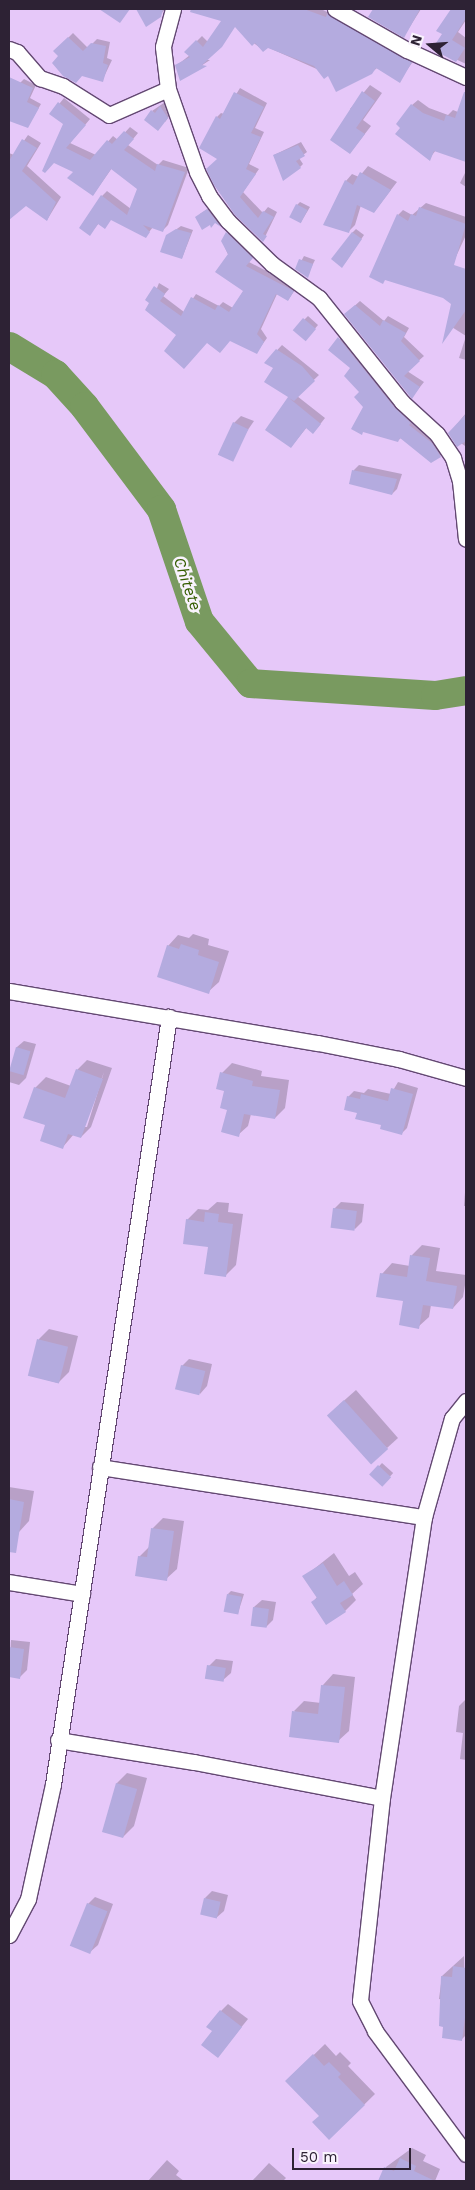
<!DOCTYPE html>
<html>
<head>
<meta charset="utf-8">
<style>
	body { margin:0 }
	#map { position:relative; width:475px; height:2190px; overflow:hidden; background:#e6c8f9; font-family:"Work Sans",sans-serif }
	div>[style] { position:absolute }
	[style*='--x'] { left:calc(var(--x)*1px); top:calc(var(--y)*1px); width:calc(var(--w)*1px); rotate:calc(var(--a)*1deg) }
	.shadow>* { inset:0; background:#0003; transform-origin:0 0 }
	.river>* { height:29px; margin:-14.5px; padding:0 14.5px; transform-origin:14.5px; border-radius:14.5px; background:#799a60 }
	.building>* { inset:0; background:#b4abdf; transform-origin:0 0 }
	.roads { filter:drop-shadow(1px 0 #634872) drop-shadow(-1px 0 #634872) drop-shadow(0 1px #634872) drop-shadow(0 -1px #634872) }
	.minor>* { height:15px; margin:-7.5px; padding:0 7.5px; transform-origin:7.5px; border-radius:7.5px; background:#fff }
	span { translate:-50% -50%; white-space:nowrap; text-align:center; line-height:1.15; -webkit-text-stroke:5px #f9f3fd; paint-order:stroke }
	.water-label { font-size:16px; color:#355d00; font-style:italic }
	.frame { position:absolute; inset:0; border:10px solid #2d2234; pointer-events:none }
	.north { position:absolute; left:405px; top:20px; width:50px; height:50px; -webkit-text-stroke:4px #f9f3fd; paint-order:stroke; rotate:288deg; font-size:14px; font-weight:700; line-height:20px; text-align:center; color:#2d2234 }
	.north::after { content:''; display:block; margin:auto; width:18px; height:22px; background:#2d2234; clip-path:polygon(50% 0,100% 100%,50% 72%,0 100%) }
	.scale { position:absolute; left:292px; top:2148px; width:119px; height:22px; box-sizing:border-box; border:2px solid #2d2234; border-top:0; padding-left:6px; font-size:15px; line-height:18px; white-space:nowrap; color:#2d2234; -webkit-text-stroke:4px #f9f3fd; paint-order:stroke }
</style>
</head>
<body>
<div id="map">
	<div class="shadow">
		<div style="clip-path:polygon(145px 9px,166px 9px,153px 21px)"></div>
		<div style="clip-path:polygon(197px 9px,245px 9px,242px 17px,206px 60px,210px 60px,181px 79px,176px 66px,190px 55px,186px 52px,202px 36px,208px 42px,223px 20px,196px 12px)"></div>
		<div style="clip-path:polygon(264px 9px,321px 9px,417px 56px,399px 81px,377px 68px,371px 73px,328px 74px,267px 47px,263px 50px,244px 36px)"></div>
		<div style="clip-path:polygon(374px 9px,421px 9px,404px 36px,370px 17px)"></div>
		<div style="clip-path:polygon(452px 9px,466px 9px,466px 20px,458px 32px,466px 38px,466px 64px,434px 49px,443px 33px,438px 31px)"></div>
		<div style="clip-path:polygon(73px 33px,88px 48px,97px 39px,110px 42px,107px 58px,112px 60px,102px 81px,55px 51px)"></div>
		<div style="clip-path:polygon(24px 79px,36px 85px,30px 98px,41px 104px,28px 126px,20px 83px)"></div>
		<div style="clip-path:polygon(370px 85px,382px 93px,363px 120px,371px 126px,350px 153px,353px 111px,350px 109px)"></div>
		<div style="clip-path:polygon(240px 88px,267px 103px,255px 128px,264px 132px,249px 164px,259px 169px,243px 192px,263px 213px,268px 207px,277px 212px,263px 241px,219px 159px,217px 117px,221px 113px,224px 114px)"></div>
		<div style="clip-path:polygon(64px 98px,90px 119px,70px 143px,96px 155px,113px 136px,118px 140px,130px 127px,138px 133px,128px 145px,158px 165px,163px 160px,189px 168px,168px 225px,163px 230px,153px 227px,146px 236px,112px 218px,99px 223px,90px 234px,102px 196px,107px 191px,131px 209px,138px 188px,112px 168px,93px 195px,75px 171px,54px 162px,65px 124px,51px 114px)"></div>
		<div style="clip-path:polygon(466px 99px,466px 155px,462px 159px,436px 150px,429px 159px,412px 105px,418px 100px,429px 108px,448px 115px,453px 110px,458px 112px)"></div>
		<div style="clip-path:polygon(168px 100px,174px 110px,165px 122px,152px 111px)"></div>
		<div style="clip-path:polygon(28px 135px,41px 143px,27px 166px,61px 197px,47px 220px,26px 204px,18px 211px,9px 201px,9px 153px,14px 155px)"></div>
		<div style="clip-path:polygon(301px 142px,307px 152px,299px 158px,303px 164px,300px 167px,274px 155px)"></div>
		<div style="clip-path:polygon(368px 166px,397px 182px,374px 212px,361px 205px,355px 225px,348px 232px,346px 181px,352px 174px,359px 177px)"></div>
		<div style="clip-path:polygon(466px 171px,466px 187px,460px 183px)"></div>
		<div style="clip-path:polygon(300px 202px,310px 207px,301px 222px,297px 205px)"></div>
		<div style="clip-path:polygon(426px 203px,466px 217px,466px 235px,454px 261px,398px 215px,403px 210px,412px 215px)"></div>
		<div style="clip-path:polygon(211px 207px,224px 223px,221px 226px,200px 214px)"></div>
		<div style="clip-path:polygon(181px 226px,193px 230px,182px 258px,167px 236px)"></div>
		<div style="clip-path:polygon(231px 229px,256px 253px,249px 262px,297px 287px,288px 300px,277px 294px,261px 329px,267px 338px,257px 352px,230px 340px,207px 341px,178px 334px,151px 303px,159px 283px,169px 289px,163px 296px,184px 312px,196px 294px,219px 306px,223px 302px,233px 308px,244px 290px,222px 241px)"></div>
		<div style="clip-path:polygon(356px 229px,364px 235px,345px 263px,352px 233px)"></div>
		<div style="clip-path:polygon(304px 256px,315px 260px,307px 276px,297px 269px)"></div>
		<div style="clip-path:polygon(466px 294px,466px 336px,447px 324px)"></div>
		<div style="clip-path:polygon(360px 301px,384px 321px,388px 316px,409px 328px,404px 337px,424px 356px,407px 371px,424px 382px,412px 397px,350px 310px)"></div>
		<div style="clip-path:polygon(308px 316px,318px 325px,308px 337px,294px 330px)"></div>
		<div style="clip-path:polygon(343px 335px,435px 439px,444px 452px,440px 456px,401px 438px,397px 441px,365px 407px,352px 368px,330px 350px)"></div>
		<div style="clip-path:polygon(466px 336px,466px 360px,459px 358px)"></div>
		<div style="clip-path:polygon(282px 345px,319px 375px,297px 396px,325px 418px,318px 427px,307px 427px,291px 447px,267px 430px,290px 397px,275px 367px,266px 362px)"></div>
		<div style="clip-path:polygon(466px 413px,466px 445px,465px 446px,449px 434px)"></div>
		<div style="clip-path:polygon(241px 416px,254px 421px,228px 459px,234px 423px)"></div>
		<div style="clip-path:polygon(359px 465px,402px 474px,397px 489px,392px 494px,350px 483px,354px 470px)"></div>
		<div style="clip-path:polygon(193px 934px,209px 939px,208px 945px,229px 951px,219px 982px,208px 992px,168px 946px,178px 935px,189px 938px)"></div>
		<div style="clip-path:polygon(24px 1041px,36px 1044px,26px 1078px,19px 1085px,9px 1082px,9px 1075px,17px 1047px)"></div>
		<div style="clip-path:polygon(evenodd,87px 1060px,112px 1068px,91px 1127px,81px 1137px,74px 1134px,62px 1148px,47px 1125px,25px 1117px,35px 1088px,46px 1077px,71px 1086px,77px 1070px,87px 1060px,104px 1072px,87px 1127px,84px 1127px,104px 1072px)"></div>
		<div style="clip-path:polygon(232px 1063px,262px 1071px,261px 1076px,289px 1080px,285px 1108px,275px 1118px,251px 1114px,248px 1126px,238px 1135px,228px 1109px,222px 1073px)"></div>
		<div style="clip-path:polygon(398px 1082px,418px 1088px,407px 1128px,401px 1134px,383px 1124px,348px 1097px,354px 1091px,364px 1093px,368px 1089px,391px 1094px)"></div>
		<div style="clip-path:polygon(466px 1191px,466px 1206px,464px 1206px,465px 1192px)"></div>
		<div style="clip-path:polygon(217px 1202px,229px 1203px,228px 1212px,243px 1214px,236px 1265px,225px 1276px,210px 1246px,187px 1220px,198px 1209px,208px 1210px)"></div>
		<div style="clip-path:polygon(341px 1202px,364px 1204px,362px 1222px,355px 1229px,334px 1209px)"></div>
		<div style="clip-path:polygon(422px 1245px,440px 1248px,436px 1271px,466px 1275px,466px 1279px,463px 1297px,453px 1308px,431px 1305px,429px 1317px,418px 1327px,404px 1300px,382px 1274px,392px 1263px,410px 1266px,412px 1255px)"></div>
		<div style="clip-path:polygon(49px 1329px,78px 1336px,69px 1372px,58px 1383px,29px 1375px,39px 1339px)"></div>
		<div style="clip-path:polygon(189px 1359px,212px 1364px,207px 1386px,200px 1394px,182px 1366px)"></div>
		<div style="clip-path:polygon(356px 1390px,398px 1438px,387px 1448px,339px 1405px)"></div>
		<div style="left:382px;top:1463px;width:15px;height:16px;rotate:42deg"></div>
		<div style="clip-path:polygon(9px 1487px,34px 1491px,29px 1521px,19px 1532px,9px 1530px)"></div>
		<div style="clip-path:polygon(163px 1518px,184px 1521px,177px 1569px,166px 1579px,139px 1557px,150px 1546px,153px 1528px)"></div>
		<div style="clip-path:polygon(334px 1553px,349px 1576px,355px 1572px,363px 1584px,352px 1594px,356px 1600px,345px 1611px,313px 1602px,317px 1597px,304px 1577px)"></div>
		<div style="clip-path:polygon(231px 1591px,244px 1594px,238px 1613px,228px 1594px)"></div>
		<div style="clip-path:polygon(262px 1600px,276px 1602px,273px 1620px,266px 1627px,254px 1607px)"></div>
		<div style="clip-path:polygon(11px 1640px,30px 1642px,27px 1670px,20px 1677px,9px 1676px)"></div>
		<div style="clip-path:polygon(216px 1659px,233px 1661px,231px 1673px,223px 1680px,209px 1666px)"></div>
		<div style="clip-path:polygon(333px 1674px,355px 1677px,349px 1731px,338px 1741px,294px 1711px,304px 1701px,321px 1703px,323px 1685px)"></div>
		<div style="clip-path:polygon(466px 1699px,466px 1760px,460px 1759px,463px 1733px,456px 1732px,459px 1706px)"></div>
		<div style="clip-path:polygon(127px 1773px,147px 1778px,134px 1826px,123px 1837px,103px 1831px,117px 1783px)"></div>
		<div style="clip-path:polygon(212px 1891px,228px 1895px,224px 1911px,216px 1918px,205px 1898px)"></div>
		<div style="clip-path:polygon(95px 1897px,113px 1904px,98px 1945px,90px 1952px,88px 1904px)"></div>
		<div style="clip-path:polygon(464px 1956px,466px 2035px,461px 2040px,444px 2000px,439px 1999px,442px 1976px)"></div>
		<div style="clip-path:polygon(228px 2004px,248px 2019px,218px 2056px,213px 2031px,221px 2011px)"></div>
		<div style="clip-path:polygon(325px 2044px,336px 2056px,340px 2052px,351px 2063px,348px 2066px,375px 2094px,329px 2139px,320px 2116px,287px 2081px)"></div>
		<div style="clip-path:polygon(412px 2148px,426px 2155px,423px 2161px,440px 2169px,435px 2181px,379px 2181px,386px 2167px)"></div>
		<div style="clip-path:polygon(167px 2160px,179px 2171px,176px 2175px,184px 2181px,148px 2181px)"></div>
		<div style="clip-path:polygon(269px 2163px,286px 2178px,283px 2181px,252px 2181px)"></div>
	</div>
	<div class="river">
		<div style="--x:9;--y:346;--w:54;--a:31.3"></div>
		<div style="--x:55;--y:374;--w:43;--a:47.8"></div>
		<div style="--x:84;--y:406;--w:129;--a:53.2"></div>
		<div style="--x:161;--y:509;--w:118;--a:71.3"></div>
		<div style="--x:199;--y:621;--w:80;--a:50.6"></div>
		<div style="--x:250;--y:683;--w:185;--a:3.7"></div>
		<div style="--x:435;--y:695;--w:31;--a:-9"></div>
	</div>
	<div class="building">
		<div style="clip-path:polygon(99px 9px,130px 9px,120px 23px)"></div>
		<div style="clip-path:polygon(136px 9px,163px 9px,161px 17px,146px 27px)"></div>
		<div style="clip-path:polygon(191px 9px,304px 9px,326px 17px,327px 14px,412px 62px,400px 83px,376px 68px,372px 74px,336px 92px,328px 76px,324px 79px,314px 66px,268px 48px,263px 52px,255px 43px,252px 46px,235px 27px,222px 47px,202px 65px,207px 66px,180px 81px,175px 65px,190px 57px,184px 52px,196px 40px,203px 47px,221px 21px,190px 12px)"></div>
		<div style="clip-path:polygon(373px 9px,420px 9px,404px 38px,368px 17px)"></div>
		<div style="clip-path:polygon(451px 9px,466px 9px,466px 18px,452px 40px,465px 48px,456px 62px,432px 49px,442px 34px,436px 31px)"></div>
		<div style="clip-path:polygon(68px 37px,83px 51px,91px 43px,106px 46px,103px 63px,108px 65px,103px 82px,82px 76px,76px 83px,63px 76px,52px 63px,58px 56px,53px 51px)"></div>
		<div style="clip-path:polygon(9px 77px,33px 88px,27px 102px,39px 108px,28px 128px,9px 121px)"></div>
		<div style="clip-path:polygon(362px 91px,375px 101px,356px 128px,365px 134px,350px 154px,330px 140px)"></div>
		<div style="clip-path:polygon(234px 92px,264px 107px,251px 133px,261px 137px,246px 169px,256px 174px,240px 197px,258px 218px,263px 211px,274px 217px,263px 234px,267px 236px,263px 242px,235px 215px,214px 185px,206px 169px,217px 159px,199px 148px,216px 116px,220px 119px)"></div>
		<div style="clip-path:polygon(464px 92px,466px 92px,466px 162px,434px 151px,430px 161px,395px 134px,400px 128px,396px 124px,411px 104px,423px 113px,444px 121px,446px 115px,455px 118px)"></div>
		<div style="clip-path:polygon(58px 102px,86px 125px,66px 148px,90px 160px,107px 140px,112px 144px,124px 131px,134px 139px,124px 150px,155px 171px,157px 164px,185px 172px,163px 232px,143px 225px,150px 232px,146px 238px,111px 220px,105px 229px,98px 224px,90px 236px,79px 228px,101px 195px,127px 215px,137px 189px,111px 169px,93px 196px,67px 178px,73px 172px,54px 163px,45px 173px,42px 171px,63px 124px,49px 114px)"></div>
		<div style="clip-path:polygon(160px 106px,168px 118px,158px 131px,144px 120px,151px 110px,155px 113px)"></div>
		<div style="clip-path:polygon(22px 139px,37px 148px,22px 171px,56px 202px,47px 221px,26px 206px,9px 220px,9px 161px)"></div>
		<div style="clip-path:polygon(298px 145px,305px 156px,296px 161px,301px 168px,283px 181px,273px 155px)"></div>
		<div style="clip-path:polygon(360px 172px,391px 190px,374px 213px,357px 205px,349px 233px,323px 225px,345px 180px,353px 185px)"></div>
		<div style="left:296px;top:204px;width:13px;height:15px;rotate:27deg"></div>
		<div style="clip-path:polygon(419px 207px,466px 224px,454px 265px,466px 269px,466px 310px,442px 344px,451px 304px,443px 298px,385px 280px,383px 284px,369px 277px,397px 214px,408px 221px,411px 214px,416px 216px)"></div>
		<div style="clip-path:polygon(207px 209px,221px 227px,215px 223px,211px 228px,210px 225px,202px 230px,195px 217px)"></div>
		<div style="clip-path:polygon(176px 229px,191px 233px,182px 259px,160px 252px,166px 235px)"></div>
		<div style="clip-path:polygon(226px 232px,253px 258px,246px 266px,294px 291px,288px 301px,276px 294px,257px 334px,264px 342px,257px 354px,230px 341px,220px 353px,207px 343px,184px 369px,164px 351px,176px 335px,145px 310px,149px 303px,145px 300px,154px 286px,165px 294px,160px 301px,181px 316px,191px 297px,215px 310px,218px 305px,229px 312px,243px 291px,215px 272px,228px 254px,221px 241px)"></div>
		<div style="clip-path:polygon(352px 232px,362px 239px,342px 268px,331px 259px)"></div>
		<div style="clip-path:polygon(299px 259px,313px 264px,308px 278px,295px 269px)"></div>
		<div style="clip-path:polygon(355px 305px,380px 326px,383px 320px,406px 333px,401px 341px,420px 361px,404px 376px,420px 387px,412px 399px,344px 314px)"></div>
		<div style="left:303px;top:318px;width:17px;height:16px;rotate:40deg"></div>
		<div style="clip-path:polygon(338px 337px,395px 408px,411px 423px,409px 425px,432px 443px,441px 457px,431px 463px,400px 438px,398px 442px,363px 432px,362px 435px,351px 429px,363px 407px,354px 397px,359px 392px,344px 376px,350px 368px,328px 350px)"></div>
		<div style="clip-path:polygon(276px 349px,302px 366px,315px 381px,294px 401px,289px 398px,321px 424px,313px 434px,306px 428px,291px 448px,265px 430px,288px 397px,264px 382px,273px 368px,264px 363px)"></div>
		<div style="clip-path:polygon(466px 414px,466px 441px,457px 447px,448px 433px)"></div>
		<div style="left:233px;top:422px;width:17px;height:36px;rotate:25deg"></div>
		<div style="clip-path:polygon(352px 470px,397px 479px,392px 495px,349px 484px)"></div>
		<div style="clip-path:polygon(181px 944px,199px 950px,198px 955px,219px 962px,209px 994px,157px 977px,167px 945px,179px 949px)"></div>
		<div style="left:16px;top:1047px;width:15px;height:25px;rotate:16deg"></div>
		<div style="clip-path:polygon(76px 1069px,103px 1079px,81px 1138px,68px 1134px,63px 1149px,40px 1141px,45px 1125px,23px 1118px,34px 1087px,65px 1098px)"></div>
		<div style="clip-path:polygon(220px 1072px,253px 1081px,252px 1086px,280px 1090px,275px 1119px,244px 1114px,239px 1137px,221px 1132px,227px 1110px,220px 1108px,224px 1091px,216px 1089px)"></div>
		<div style="clip-path:polygon(391px 1088px,413px 1094px,402px 1135px,380px 1129px,381px 1125px,355px 1119px,357px 1113px,344px 1110px,347px 1096px,360px 1099px,361px 1094px,388px 1101px)"></div>
		<div style="left:333px;top:1208px;width:24px;height:20px;rotate:7deg"></div>
		<div style="clip-path:polygon(205px 1212px,219px 1214px,218px 1222px,233px 1224px,226px 1277px,204px 1274px,208px 1247px,183px 1244px,186px 1219px,204px 1222px)"></div>
		<div style="clip-path:polygon(410px 1255px,430px 1258px,426px 1281px,457px 1286px,453px 1309px,423px 1305px,419px 1329px,399px 1325px,403px 1301px,376px 1297px,380px 1273px,407px 1277px)"></div>
		<div style="left:37px;top:1339px;width:32px;height:38px;rotate:14deg"></div>
		<div style="left:181px;top:1365px;width:25px;height:25px;rotate:14deg"></div>
		<div style="left:344px;top:1400px;width:66px;height:23px;rotate:48deg"></div>
		<div style="left:378px;top:1465px;width:18px;height:13px;rotate:43deg"></div>
		<div style="clip-path:polygon(9px 1499px,24px 1502px,16px 1553px,9px 1552px)"></div>
		<div style="clip-path:polygon(151px 1528px,174px 1531px,167px 1581px,135px 1576px,138px 1556px,147px 1557px)"></div>
		<div style="clip-path:polygon(323px 1563px,337px 1586px,344px 1581px,353px 1595px,340px 1603px,346px 1612px,326px 1625px,311px 1602px,317px 1598px,302px 1576px)"></div>
		<div style="left:227px;top:1594px;width:15px;height:18px;rotate:11deg"></div>
		<div style="left:253px;top:1607px;width:16px;height:19px;rotate:7deg"></div>
		<div style="clip-path:polygon(9px 1647px,24px 1649px,20px 1679px,9px 1677px)"></div>
		<div style="left:207px;top:1665px;width:19px;height:14px;rotate:9deg"></div>
		<div style="clip-path:polygon(321px 1685px,345px 1687px,339px 1743px,289px 1737px,292px 1711px,318px 1714px)"></div>
		<div style="left:116px;top:1783px;width:22px;height:51px;rotate:16deg"></div>
		<div style="left:204px;top:1898px;width:17px;height:17px;rotate:13deg"></div>
		<div style="left:87px;top:1903px;width:22px;height:46px;rotate:22deg"></div>
		<div style="clip-path:polygon(453px 1966px,466px 1968px,466px 2010px,462px 2041px,442px 2038px,443px 2027px,439px 2026px,441px 1976px,452px 1977px)"></div>
		<div style="clip-path:polygon(220px 2010px,242px 2027px,218px 2058px,201px 2045px,212px 2031px,206px 2027px)"></div>
		<div style="clip-path:polygon(313px 2054px,324px 2066px,329px 2062px,341px 2074px,338px 2077px,365px 2105px,329px 2140px,312px 2122px,319px 2116px,285px 2081px)"></div>
		<div style="clip-path:polygon(400px 2158px,416px 2166px,414px 2171px,435px 2181px,378px 2181px,384px 2167px,394px 2171px)"></div>
	</div>
	<div class="roads">
		<div class="minor">
			<div style="--x:173;--y:9;--w:39;--a:105"></div>
			<div style="--x:163;--y:47;--w:42;--a:83.2"></div>
			<div style="--x:168;--y:89;--w:88;--a:70.7"></div>
			<div style="--x:197;--y:172;--w:27;--a:63"></div>
			<div style="--x:209;--y:196;--w:31;--a:53"></div>
			<div style="--x:228;--y:221;--w:62;--a:44.3"></div>
			<div style="--x:272;--y:264;--w:58;--a:35.9"></div>
			<div style="--x:319;--y:298;--w:133;--a:51.4"></div>
			<div style="--x:402;--y:402;--w:47;--a:42.4"></div>
			<div style="--x:437;--y:434;--w:29;--a:56"></div>
			<div style="--x:453;--y:458;--w:24;--a:73"></div>
			<div style="--x:460;--y:481;--w:58;--a:84.1"></div>
			<div style="--x:335;--y:9;--w:83;--a:29.7"></div>
			<div style="--x:407;--y:50;--w:65;--a:24.6"></div>
			<div style="--x:9;--y:49;--w:9;--a:21"></div>
			<div style="--x:17;--y:52;--w:35;--a:49"></div>
			<div style="--x:40;--y:78;--w:24;--a:19"></div>
			<div style="--x:63;--y:86;--w:54;--a:32.2"></div>
			<div style="--x:109;--y:115;--w:64;--a:-23.8"></div>
			<div style="--x:9;--y:991;--w:313;--a:9.6"></div>
			<div style="--x:318;--y:1043;--w:83;--a:11.2"></div>
			<div style="--x:399;--y:1059;--w:70;--a:15.8"></div>
			<div style="--x:466;--y:1401;--w:22;--a:129"></div>
			<div style="--x:452;--y:1418;--w:103;--a:105.8"></div>
			<div style="--x:424;--y:1517;--w:284;--a:98.5"></div>
			<div style="--x:382;--y:1798;--w:204;--a:96.2"></div>
			<div style="--x:360;--y:2001;--w:34;--a:63"></div>
			<div style="--x:375;--y:2031;--w:153;--a:53.5"></div>
			<div style="--x:100;--y:1467;--w:328;--a:8.8"></div>
			<div style="--x:9;--y:1582;--w:74;--a:9.3"></div>
			<div style="--x:58;--y:1740;--w:138;--a:9.2"></div>
			<div style="--x:194;--y:1762;--w:191;--a:10.8"></div>
			<div style="--x:9;--y:1935;--w:41;--a:-62.2"></div>
			<div style="--x:28;--y:1899;--w:118;--a:-77.7"></div>
			<div style="--x:53;--y:1784;--w:776;--a:-81.4"></div>
		</div>
	</div>
	<div class="water-label">
		<span style="left:187px;top:584px;rotate:71deg">Chitete</span>
	</div>
	<div class="frame"></div>
	<div class="north">N</div>
	<div class="scale">50 m</div>
</div>
</body>
</html>
